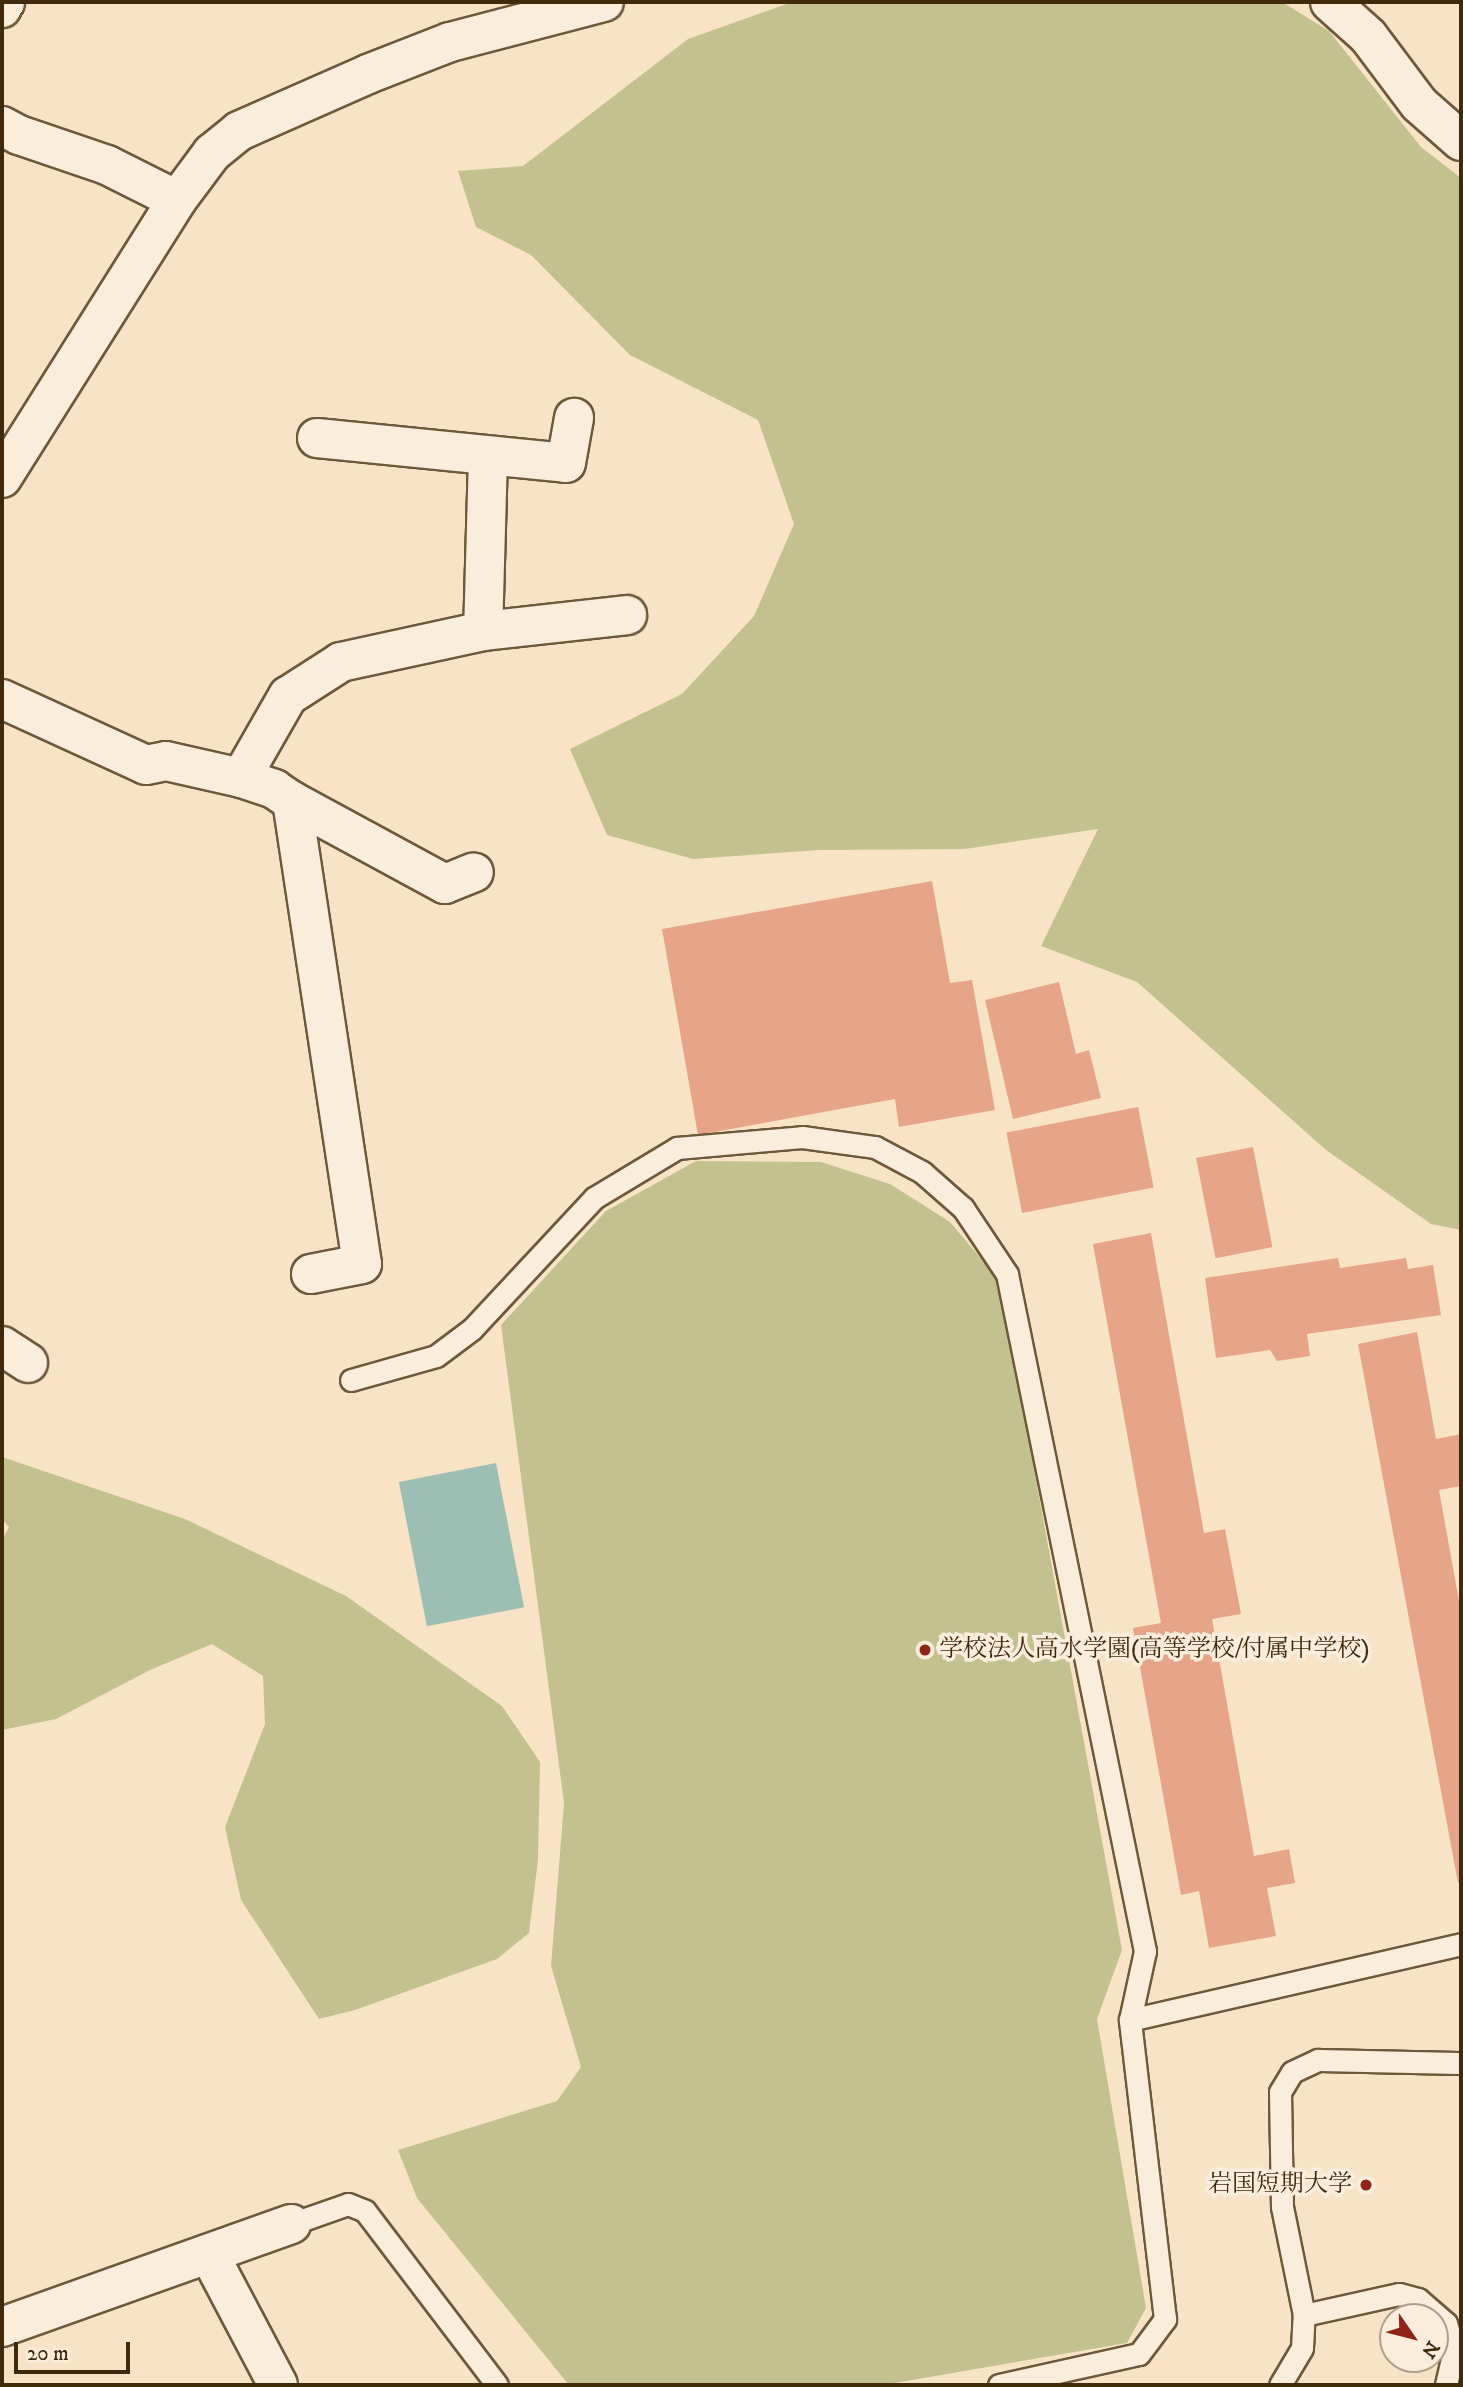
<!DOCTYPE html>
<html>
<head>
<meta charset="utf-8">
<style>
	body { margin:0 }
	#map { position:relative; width:1463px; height:2387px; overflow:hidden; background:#f8e3c7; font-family:"IM FELL DW Pica","Noto Serif JP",serif }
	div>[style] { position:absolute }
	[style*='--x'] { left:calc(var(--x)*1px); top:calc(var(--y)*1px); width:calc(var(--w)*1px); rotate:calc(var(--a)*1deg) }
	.green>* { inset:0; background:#c4c191 }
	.water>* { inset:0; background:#9dbeb2; transform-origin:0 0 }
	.building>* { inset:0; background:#e6a588; transform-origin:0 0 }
	.roads { filter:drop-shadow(2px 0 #6e583a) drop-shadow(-2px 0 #6e583a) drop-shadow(0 2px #6e583a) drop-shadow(0 -2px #6e583a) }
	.service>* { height:21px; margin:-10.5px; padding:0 10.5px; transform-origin:10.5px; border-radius:10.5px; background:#faeddb }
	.minor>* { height:38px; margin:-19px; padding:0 19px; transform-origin:19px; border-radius:19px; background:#faeddb }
	.tertiary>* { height:38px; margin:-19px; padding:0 19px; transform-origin:19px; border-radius:19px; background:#faeddb }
	.dots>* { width:19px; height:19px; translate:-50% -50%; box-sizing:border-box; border:4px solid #faeddb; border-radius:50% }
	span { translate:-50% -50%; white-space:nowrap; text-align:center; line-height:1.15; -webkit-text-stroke:7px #faeddb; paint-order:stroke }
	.poi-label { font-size:24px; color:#402a0b }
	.left { translate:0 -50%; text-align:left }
	.right { translate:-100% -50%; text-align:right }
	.frame { position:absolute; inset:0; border:4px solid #402a0b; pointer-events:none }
	.north { position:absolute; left:1379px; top:2303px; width:70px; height:70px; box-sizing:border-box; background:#faeddb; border:2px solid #b09f88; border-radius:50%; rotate:125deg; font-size:19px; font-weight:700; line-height:28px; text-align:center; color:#402a0b }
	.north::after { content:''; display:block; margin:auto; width:24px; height:32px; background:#8f2418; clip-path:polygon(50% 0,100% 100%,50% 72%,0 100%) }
	.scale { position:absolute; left:14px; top:2342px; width:116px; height:32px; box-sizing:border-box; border:4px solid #402a0b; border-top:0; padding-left:9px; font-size:21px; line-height:24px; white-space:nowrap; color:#402a0b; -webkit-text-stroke:5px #faeddb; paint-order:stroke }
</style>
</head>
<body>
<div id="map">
	<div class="green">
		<div style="clip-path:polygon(792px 2px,1282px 2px,1329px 31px,1421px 147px,1461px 178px,1461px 1230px,1431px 1224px,1326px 1150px,1137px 982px,1041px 946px,1098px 829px,965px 849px,819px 850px,693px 859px,607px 835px,570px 749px,682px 694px,754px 616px,794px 524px,758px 420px,630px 355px,531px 255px,476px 227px,458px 171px,523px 166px,688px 39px)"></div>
		<div style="clip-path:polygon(696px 1161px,821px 1162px,890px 1184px,950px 1222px,994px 1274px,1011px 1343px,1122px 1950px,1097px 2019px,1146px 2308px,1127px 2343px,883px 2385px,569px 2385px,417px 2198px,398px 2150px,557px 2101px,581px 2067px,551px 1966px,564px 1803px,501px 1325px,606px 1211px)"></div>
		<div style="clip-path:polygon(2px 1457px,185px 1519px,346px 1596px,502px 1706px,540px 1762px,538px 1860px,529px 1933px,497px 1959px,355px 2010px,319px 2019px,241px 1900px,225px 1827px,265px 1724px,263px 1676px,212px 1644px,150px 1670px,56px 1719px,2px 1730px,2px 1540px,9px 1527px,2px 1519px)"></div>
	</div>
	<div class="water">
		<div style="left:496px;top:1463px;width:147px;height:99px;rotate:79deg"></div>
	</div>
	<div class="building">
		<div style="clip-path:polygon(932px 881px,950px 983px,972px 980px,995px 1110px,899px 1127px,895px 1099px,698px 1135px,662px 929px)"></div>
		<div style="clip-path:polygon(1059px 982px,1076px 1054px,1089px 1050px,1101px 1098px,1013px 1119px,985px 1000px)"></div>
		<div style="left:1138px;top:1107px;width:82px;height:134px;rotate:79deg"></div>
		<div style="left:1253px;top:1147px;width:102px;height:58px;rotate:79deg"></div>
		<div style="clip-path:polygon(1151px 1233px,1204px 1533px,1225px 1529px,1241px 1614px,1212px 1619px,1254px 1856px,1289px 1849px,1295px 1883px,1267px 1888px,1276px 1936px,1209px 1948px,1199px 1891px,1181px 1895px,1133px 1628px,1161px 1623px,1093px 1244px)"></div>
		<div style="clip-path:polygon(1338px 1258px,1340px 1268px,1406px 1258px,1408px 1269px,1433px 1265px,1441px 1315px,1307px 1334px,1310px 1356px,1277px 1361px,1270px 1350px,1216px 1358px,1205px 1278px)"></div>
		<div style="clip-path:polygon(1417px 1332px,1436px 1439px,1461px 1434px,1461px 1486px,1439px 1490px,1461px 1612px,1461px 1883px,1458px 1883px,1358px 1344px)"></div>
	</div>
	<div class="roads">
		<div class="service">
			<div style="--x:351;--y:1380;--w:88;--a:-15.8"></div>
			<div style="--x:436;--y:1356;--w:45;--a:-36.9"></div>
			<div style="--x:472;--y:1329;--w:179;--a:-47"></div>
			<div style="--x:594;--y:1198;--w:97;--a:-31.1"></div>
			<div style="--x:677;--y:1148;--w:125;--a:-5"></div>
			<div style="--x:802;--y:1137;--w:74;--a:7.8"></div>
			<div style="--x:875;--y:1147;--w:53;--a:28"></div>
			<div style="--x:922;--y:1172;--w:55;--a:41.3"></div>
			<div style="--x:963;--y:1208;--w:79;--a:56.3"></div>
			<div style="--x:1007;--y:1274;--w:691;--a:78.48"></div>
			<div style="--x:1145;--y:1951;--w:71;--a:102.3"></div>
			<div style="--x:1130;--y:2020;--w:340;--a:-12.9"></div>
			<div style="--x:291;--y:2224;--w:60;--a:-19.3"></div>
			<div style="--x:348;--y:2204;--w:18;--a:22"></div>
			<div style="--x:365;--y:2211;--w:218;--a:52.8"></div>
			<div style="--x:1304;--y:2315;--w:97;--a:-12.5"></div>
			<div style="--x:1399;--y:2294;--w:20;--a:15"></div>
			<div style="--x:1418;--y:2299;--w:37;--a:41"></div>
			<div style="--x:1446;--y:2323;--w:28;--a:73"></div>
			<div style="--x:1454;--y:2350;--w:36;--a:103"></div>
			<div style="--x:999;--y:2385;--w:143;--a:-12.5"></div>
			<div style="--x:1139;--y:2354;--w:44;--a:-53.4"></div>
			<div style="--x:1165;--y:2319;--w:301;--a:-96.7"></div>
			<div style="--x:1280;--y:2385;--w:43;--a:-59.3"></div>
			<div style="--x:1302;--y:2348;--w:33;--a:-87"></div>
			<div style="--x:1304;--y:2315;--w:110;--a:-101.5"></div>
			<div style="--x:1282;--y:2207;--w:115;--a:-91"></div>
			<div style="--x:1280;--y:2092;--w:23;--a:-59"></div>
			<div style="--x:1292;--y:2072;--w:29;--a:-25"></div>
			<div style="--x:1318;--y:2060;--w:143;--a:1.2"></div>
		</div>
		<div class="minor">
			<div style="--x:1330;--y:2;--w:51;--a:41.8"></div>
			<div style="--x:1368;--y:36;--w:85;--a:53.1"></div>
			<div style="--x:1419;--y:104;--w:56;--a:41.4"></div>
			<div style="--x:2;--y:126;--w:19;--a:28"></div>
			<div style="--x:19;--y:135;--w:93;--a:18.8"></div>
			<div style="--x:107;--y:165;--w:78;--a:26.6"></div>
			<div style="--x:317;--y:438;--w:250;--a:5.7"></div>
			<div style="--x:566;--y:463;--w:46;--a:-79.9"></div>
			<div style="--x:488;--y:456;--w:175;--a:91.6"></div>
			<div style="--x:483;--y:631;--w:145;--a:-6.3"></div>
			<div style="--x:2;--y:478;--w:328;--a:-57.8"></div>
			<div style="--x:177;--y:200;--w:59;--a:-53.3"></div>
			<div style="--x:212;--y:153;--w:35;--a:-39"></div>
			<div style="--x:239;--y:131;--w:141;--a:-23.8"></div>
			<div style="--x:368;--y:74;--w:88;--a:-21.3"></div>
			<div style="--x:450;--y:42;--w:159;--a:-14.6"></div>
			<div style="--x:2;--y:699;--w:158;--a:24.6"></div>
			<div style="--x:146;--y:765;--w:20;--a:-11"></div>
			<div style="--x:166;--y:761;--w:77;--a:12.8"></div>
			<div style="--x:241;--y:778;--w:35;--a:18"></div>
			<div style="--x:274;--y:789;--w:22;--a:34"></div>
			<div style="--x:292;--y:801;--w:468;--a:81.4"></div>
			<div style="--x:362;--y:1264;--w:52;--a:168.9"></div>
			<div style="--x:241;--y:778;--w:95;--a:-60.2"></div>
			<div style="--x:288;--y:696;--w:63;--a:-32.7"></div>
			<div style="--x:341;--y:662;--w:145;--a:-12.3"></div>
			<div style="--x:292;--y:801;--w:174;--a:28.5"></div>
			<div style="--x:445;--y:884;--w:31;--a:-22"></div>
			<div style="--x:2;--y:1346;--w:31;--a:33"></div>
			<div style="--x:209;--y:2254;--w:148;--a:62.2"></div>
			<div style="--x:2;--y:2327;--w:307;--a:-19.6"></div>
		</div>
		<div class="tertiary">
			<div style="--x:2;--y:8;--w:7;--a:-63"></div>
		</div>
	</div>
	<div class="dots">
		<div style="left:925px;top:1650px;background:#8f2418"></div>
		<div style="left:1366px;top:2185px;background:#8f2418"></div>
	</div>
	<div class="poi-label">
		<span class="left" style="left:939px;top:1650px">学校法人高水学園(高等学校/付属中学校)</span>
		<span class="right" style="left:1352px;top:2185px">岩国短期大学</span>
	</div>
	<div class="frame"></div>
	<div class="north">N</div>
	<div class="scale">20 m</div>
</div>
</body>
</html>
